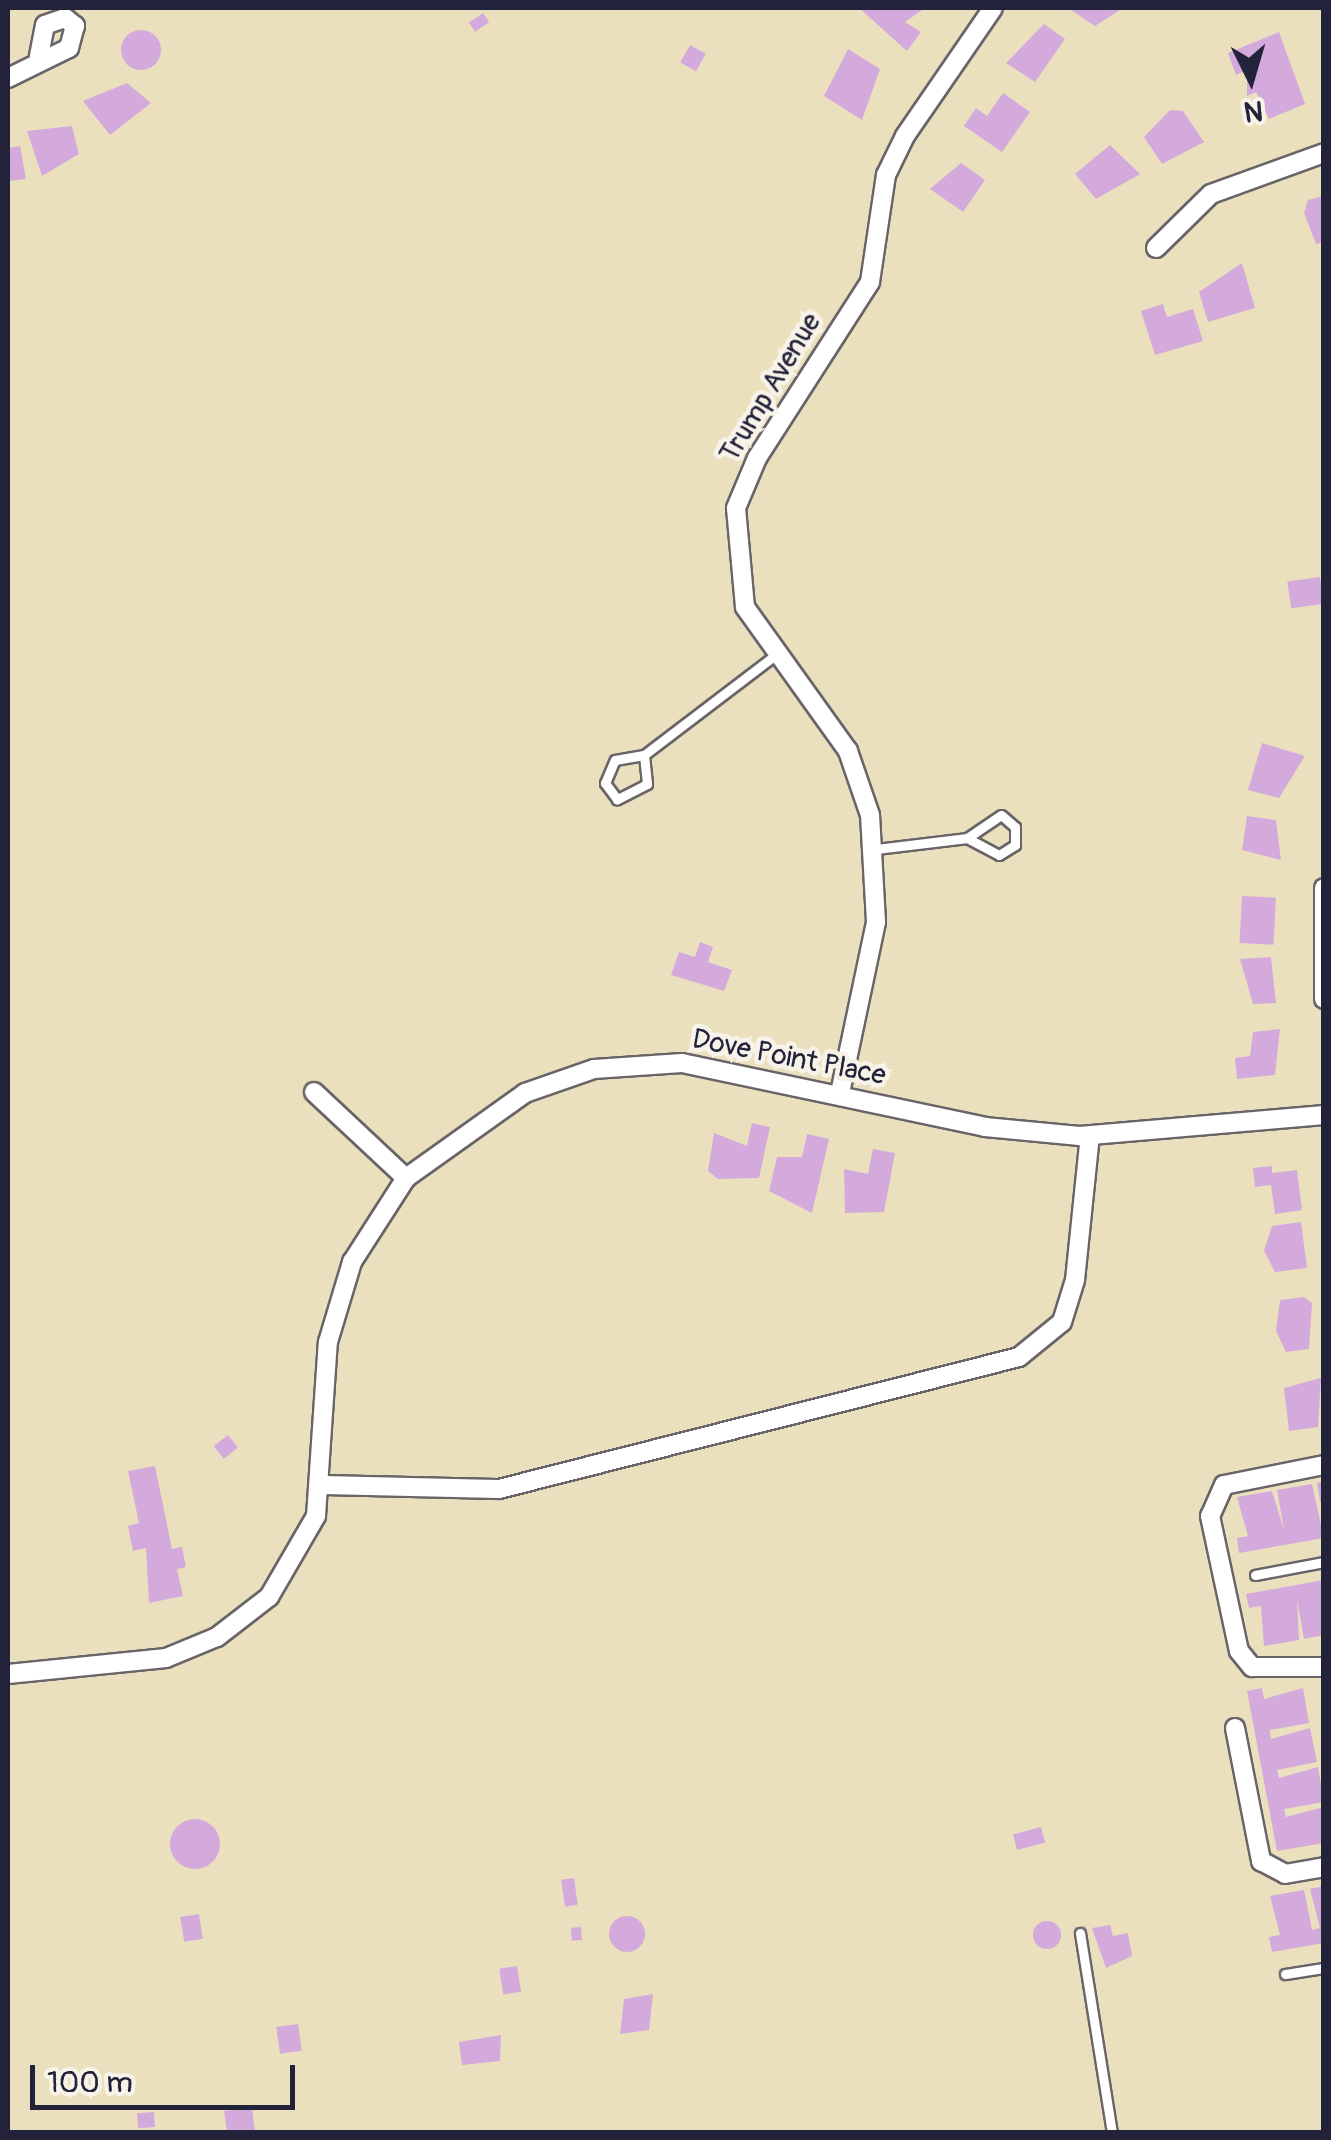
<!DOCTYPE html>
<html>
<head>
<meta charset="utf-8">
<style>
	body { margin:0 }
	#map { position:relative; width:1331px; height:2140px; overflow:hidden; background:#ebe0bd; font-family:Pangolin,sans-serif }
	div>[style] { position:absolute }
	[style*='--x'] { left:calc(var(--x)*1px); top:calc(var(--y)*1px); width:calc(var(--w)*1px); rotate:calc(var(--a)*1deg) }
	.building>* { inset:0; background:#d4aadc; transform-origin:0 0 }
	.round { border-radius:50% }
	.roads { filter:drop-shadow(2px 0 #686468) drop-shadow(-2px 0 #686468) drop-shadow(0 2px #686468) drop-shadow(0 -2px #686468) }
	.lane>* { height:9px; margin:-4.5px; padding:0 4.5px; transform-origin:4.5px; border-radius:4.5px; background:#fff }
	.street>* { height:18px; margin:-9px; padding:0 9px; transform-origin:9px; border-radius:9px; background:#fff }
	span { translate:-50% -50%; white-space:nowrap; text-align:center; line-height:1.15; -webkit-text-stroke:9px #f7f3e8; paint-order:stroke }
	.street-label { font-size:28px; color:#22223b }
	.frame { position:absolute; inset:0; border:10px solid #22223b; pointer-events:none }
	.north { position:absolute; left:1201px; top:30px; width:100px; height:100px; -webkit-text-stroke:8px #f7f3e8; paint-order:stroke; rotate:175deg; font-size:28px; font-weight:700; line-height:40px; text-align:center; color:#22223b }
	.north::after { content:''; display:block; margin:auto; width:35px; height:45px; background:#22223b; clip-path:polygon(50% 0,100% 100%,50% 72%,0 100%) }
	.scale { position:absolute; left:30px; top:2065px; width:265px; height:45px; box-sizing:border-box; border:5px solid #22223b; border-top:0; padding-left:12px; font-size:30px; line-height:35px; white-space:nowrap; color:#22223b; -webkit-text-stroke:8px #f7f3e8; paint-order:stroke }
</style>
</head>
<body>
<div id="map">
	<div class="building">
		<div style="clip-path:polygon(859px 8px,925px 8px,905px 22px,921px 32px,907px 51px)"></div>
		<div style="clip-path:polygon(1068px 8px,1123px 8px,1095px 26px)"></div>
		<div style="left:483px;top:13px;width:11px;height:17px;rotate:56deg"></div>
		<div style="clip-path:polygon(1044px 24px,1065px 39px,1035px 82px,1006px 63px)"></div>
		<div class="round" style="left:121px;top:30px;width:40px;height:40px"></div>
		<div style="clip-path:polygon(1279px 32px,1305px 104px,1269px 119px,1256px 92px,1247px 96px,1247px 70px,1236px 75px,1228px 53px)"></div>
		<div style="left:690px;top:45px;width:18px;height:20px;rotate:29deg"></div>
		<div style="clip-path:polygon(848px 49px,880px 69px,862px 120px,824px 96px)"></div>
		<div style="clip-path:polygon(127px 83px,151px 103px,110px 135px,83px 101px)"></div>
		<div style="clip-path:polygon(1003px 93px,1030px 112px,1002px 152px,964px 126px,976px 108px,987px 116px)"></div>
		<div style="clip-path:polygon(1170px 110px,1183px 111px,1204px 142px,1162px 164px,1144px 137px)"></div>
		<div style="clip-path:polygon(72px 126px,79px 154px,42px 176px,27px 131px)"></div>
		<div style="clip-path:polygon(1110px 145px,1140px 174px,1096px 199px,1075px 174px)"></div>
		<div style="clip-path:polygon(20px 146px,26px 179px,8px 181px,8px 148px)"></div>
		<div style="clip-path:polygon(961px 163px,985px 180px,963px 212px,930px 189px)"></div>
		<div style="clip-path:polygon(1324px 196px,1324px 242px,1316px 244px,1304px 213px,1308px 200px)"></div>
		<div style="clip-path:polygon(1242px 263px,1255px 308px,1208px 322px,1199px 292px)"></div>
		<div style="clip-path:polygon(1163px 304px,1167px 317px,1193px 309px,1203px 341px,1155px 355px,1141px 311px)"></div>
		<div style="left:1320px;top:577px;width:27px;height:33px;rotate:82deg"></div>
		<div style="clip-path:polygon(1262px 743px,1305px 756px,1279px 798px,1248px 790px)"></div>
		<div style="clip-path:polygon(1247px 816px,1276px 820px,1281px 860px,1242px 850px)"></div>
		<div style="left:1242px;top:896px;width:34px;height:47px;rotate:3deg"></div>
		<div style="clip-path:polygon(700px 942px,713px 947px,708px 962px,732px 970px,724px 991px,671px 975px,679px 952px,695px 957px)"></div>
		<div style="clip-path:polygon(1271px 957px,1276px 1003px,1253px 1004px,1240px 959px)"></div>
		<div style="clip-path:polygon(1280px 1029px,1275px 1075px,1237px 1079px,1235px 1058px,1250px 1056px,1253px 1032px)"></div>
		<div style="clip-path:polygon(752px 1123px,770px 1127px,759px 1178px,718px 1179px,708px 1171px,714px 1133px,747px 1146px)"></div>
		<div style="clip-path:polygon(807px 1134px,829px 1139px,812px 1213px,769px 1191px,777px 1157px,802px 1157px)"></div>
		<div style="clip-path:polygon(873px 1149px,895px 1153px,884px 1212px,845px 1213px,844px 1169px,868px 1174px)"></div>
		<div style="clip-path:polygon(1272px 1166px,1272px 1173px,1297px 1170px,1302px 1210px,1275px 1214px,1271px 1185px,1255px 1187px,1253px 1168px)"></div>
		<div style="clip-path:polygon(1301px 1222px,1307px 1268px,1275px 1272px,1264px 1251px,1272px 1226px)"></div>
		<div style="clip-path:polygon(1304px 1297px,1312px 1303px,1309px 1349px,1286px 1352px,1276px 1331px,1280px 1300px)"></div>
		<div style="clip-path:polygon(1321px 1378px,1318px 1427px,1289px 1431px,1284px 1388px)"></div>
		<div style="left:228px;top:1435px;width:16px;height:18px;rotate:52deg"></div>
		<div style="clip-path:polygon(155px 1466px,172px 1549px,182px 1547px,186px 1567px,177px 1569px,183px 1596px,149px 1603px,146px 1548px,133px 1551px,128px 1526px,139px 1523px,128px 1471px)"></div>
		<div style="clip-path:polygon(1324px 1481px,1324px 1501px,1320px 1502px,1317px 1483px)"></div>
		<div style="clip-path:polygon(1312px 1484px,1324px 1538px,1239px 1553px,1237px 1538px,1248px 1536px,1237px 1497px,1272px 1491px,1284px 1530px,1277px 1490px)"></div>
		<div style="clip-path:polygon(1324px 1580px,1324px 1635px,1304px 1639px,1297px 1599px,1299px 1640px,1264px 1646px,1261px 1606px,1249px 1608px,1246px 1594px)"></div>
		<div style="clip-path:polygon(1262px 1688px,1264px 1699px,1303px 1688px,1309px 1723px,1270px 1730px,1271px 1739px,1310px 1728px,1317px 1762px,1277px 1770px,1279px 1778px,1318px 1767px,1324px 1802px,1284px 1809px,1286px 1817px,1324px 1807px,1324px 1843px,1277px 1851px,1247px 1691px)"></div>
		<div class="round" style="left:170px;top:1819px;width:50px;height:50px"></div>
		<div style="left:1041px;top:1827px;width:16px;height:29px;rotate:75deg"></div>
		<div style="left:574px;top:1878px;width:27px;height:13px;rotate:82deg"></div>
		<div style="clip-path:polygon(1324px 1886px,1324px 1943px,1272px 1952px,1269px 1937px,1280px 1935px,1270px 1896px,1304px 1890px,1312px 1930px,1320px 1928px,1310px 1889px)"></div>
		<div style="left:199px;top:1914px;width:25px;height:19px;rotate:81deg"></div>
		<div class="round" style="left:609px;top:1916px;width:36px;height:36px"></div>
		<div class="round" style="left:1033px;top:1921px;width:28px;height:28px"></div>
		<div style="clip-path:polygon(1110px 1925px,1113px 1936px,1128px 1933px,1132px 1956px,1106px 1968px,1092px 1928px)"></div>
		<div style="left:581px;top:1927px;width:13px;height:10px;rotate:86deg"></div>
		<div style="left:517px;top:1966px;width:26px;height:18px;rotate:81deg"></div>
		<div style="clip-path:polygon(653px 1994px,649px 2030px,620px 2034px,624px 1999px)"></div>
		<div style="left:298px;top:2024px;width:27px;height:22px;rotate:82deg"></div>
		<div style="clip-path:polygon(501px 2035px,500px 2061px,462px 2065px,459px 2042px)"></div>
		<div style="clip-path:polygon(252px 2107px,255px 2132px,227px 2132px,224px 2111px)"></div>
		<div style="left:154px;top:2112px;width:15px;height:17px;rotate:86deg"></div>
	</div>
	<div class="roads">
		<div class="lane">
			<div style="--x:644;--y:755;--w:29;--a:84"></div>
			<div style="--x:647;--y:784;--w:34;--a:153"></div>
			<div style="--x:617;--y:799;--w:20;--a:-127"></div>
			<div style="--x:605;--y:783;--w:25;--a:-67"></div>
			<div style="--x:615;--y:760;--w:29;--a:-10"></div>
			<div style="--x:644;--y:755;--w:163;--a:-37.3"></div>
			<div style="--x:876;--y:849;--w:92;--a:-6.9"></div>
			<div style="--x:967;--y:838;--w:36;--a:28"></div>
			<div style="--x:999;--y:855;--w:19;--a:-32"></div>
			<div style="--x:1015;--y:845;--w:18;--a:-90"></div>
			<div style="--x:1015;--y:827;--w:18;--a:-139"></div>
			<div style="--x:1001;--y:815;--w:41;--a:145.9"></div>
			<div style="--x:1255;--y:1575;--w:70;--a:-10.7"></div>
			<div style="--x:1080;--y:1933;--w:202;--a:80.9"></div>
			<div style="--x:1285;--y:1974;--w:39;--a:-9"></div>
		</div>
		<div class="street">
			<div style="--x:8;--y:78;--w:68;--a:-26.2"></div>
			<div style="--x:69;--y:48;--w:23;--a:-75"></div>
			<div style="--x:75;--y:26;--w:13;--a:-141"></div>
			<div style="--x:65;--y:18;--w:21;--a:161"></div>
			<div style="--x:45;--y:25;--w:33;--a:101"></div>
			<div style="--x:1156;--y:248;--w:77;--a:-44.5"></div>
			<div style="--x:1211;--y:194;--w:120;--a:-19.9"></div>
			<div style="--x:1324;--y:888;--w:111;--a:90"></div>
			<div style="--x:314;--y:1092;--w:126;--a:43.1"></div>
			<div style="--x:840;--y:1093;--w:175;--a:-78.1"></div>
			<div style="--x:876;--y:922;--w:107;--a:-93.2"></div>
			<div style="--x:870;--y:815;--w:68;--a:-109"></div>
			<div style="--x:848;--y:751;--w:177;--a:-125.6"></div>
			<div style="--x:745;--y:607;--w:99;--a:-95.2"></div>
			<div style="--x:736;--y:508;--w:54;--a:-67.2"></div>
			<div style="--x:757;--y:458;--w:209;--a:-57.3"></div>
			<div style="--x:870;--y:282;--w:108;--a:-81.5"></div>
			<div style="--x:886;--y:175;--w:43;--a:-64"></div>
			<div style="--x:905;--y:136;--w:155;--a:-55.5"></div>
			<div style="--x:1324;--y:1465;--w:102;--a:168.7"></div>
			<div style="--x:1224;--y:1485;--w:34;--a:114"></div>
			<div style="--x:1210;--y:1516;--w:138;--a:77.9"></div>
			<div style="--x:1239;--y:1651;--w:21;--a:51"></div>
			<div style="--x:1252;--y:1667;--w:72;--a:0"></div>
			<div style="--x:322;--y:1485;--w:177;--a:1.3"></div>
			<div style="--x:499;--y:1489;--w:536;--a:-14.24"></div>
			<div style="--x:1019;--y:1357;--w:55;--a:-39.1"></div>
			<div style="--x:1062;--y:1322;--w:44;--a:-72.8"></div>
			<div style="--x:1075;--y:1280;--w:145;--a:-84.1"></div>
			<div style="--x:8;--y:1674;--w:159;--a:-5.8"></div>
			<div style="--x:166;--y:1658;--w:55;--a:-22.4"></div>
			<div style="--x:217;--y:1637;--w:66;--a:-37.6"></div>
			<div style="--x:269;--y:1597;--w:94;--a:-59.9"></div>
			<div style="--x:316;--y:1516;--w:174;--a:-86.1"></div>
			<div style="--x:328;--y:1342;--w:84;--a:-73.3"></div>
			<div style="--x:352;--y:1262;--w:100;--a:-57.3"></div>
			<div style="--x:406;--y:1178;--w:146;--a:-35.5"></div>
			<div style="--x:525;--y:1093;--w:73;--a:-19.2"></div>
			<div style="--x:594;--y:1069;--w:88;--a:-3.9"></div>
			<div style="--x:682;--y:1063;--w:310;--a:11.9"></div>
			<div style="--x:985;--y:1127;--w:95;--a:5.4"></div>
			<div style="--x:1080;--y:1136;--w:245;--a:-4.9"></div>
			<div style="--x:1235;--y:1728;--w:136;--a:78.9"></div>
			<div style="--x:1261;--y:1861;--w:27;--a:28"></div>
			<div style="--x:1285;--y:1874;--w:40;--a:-10"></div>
		</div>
	</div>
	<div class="street-label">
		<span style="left:771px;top:388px;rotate:-59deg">Trump Avenue</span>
		<span style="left:789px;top:1058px;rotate:11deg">Dove Point Place</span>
	</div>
	<div class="frame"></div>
	<div class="north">N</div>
	<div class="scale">100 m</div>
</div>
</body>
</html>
